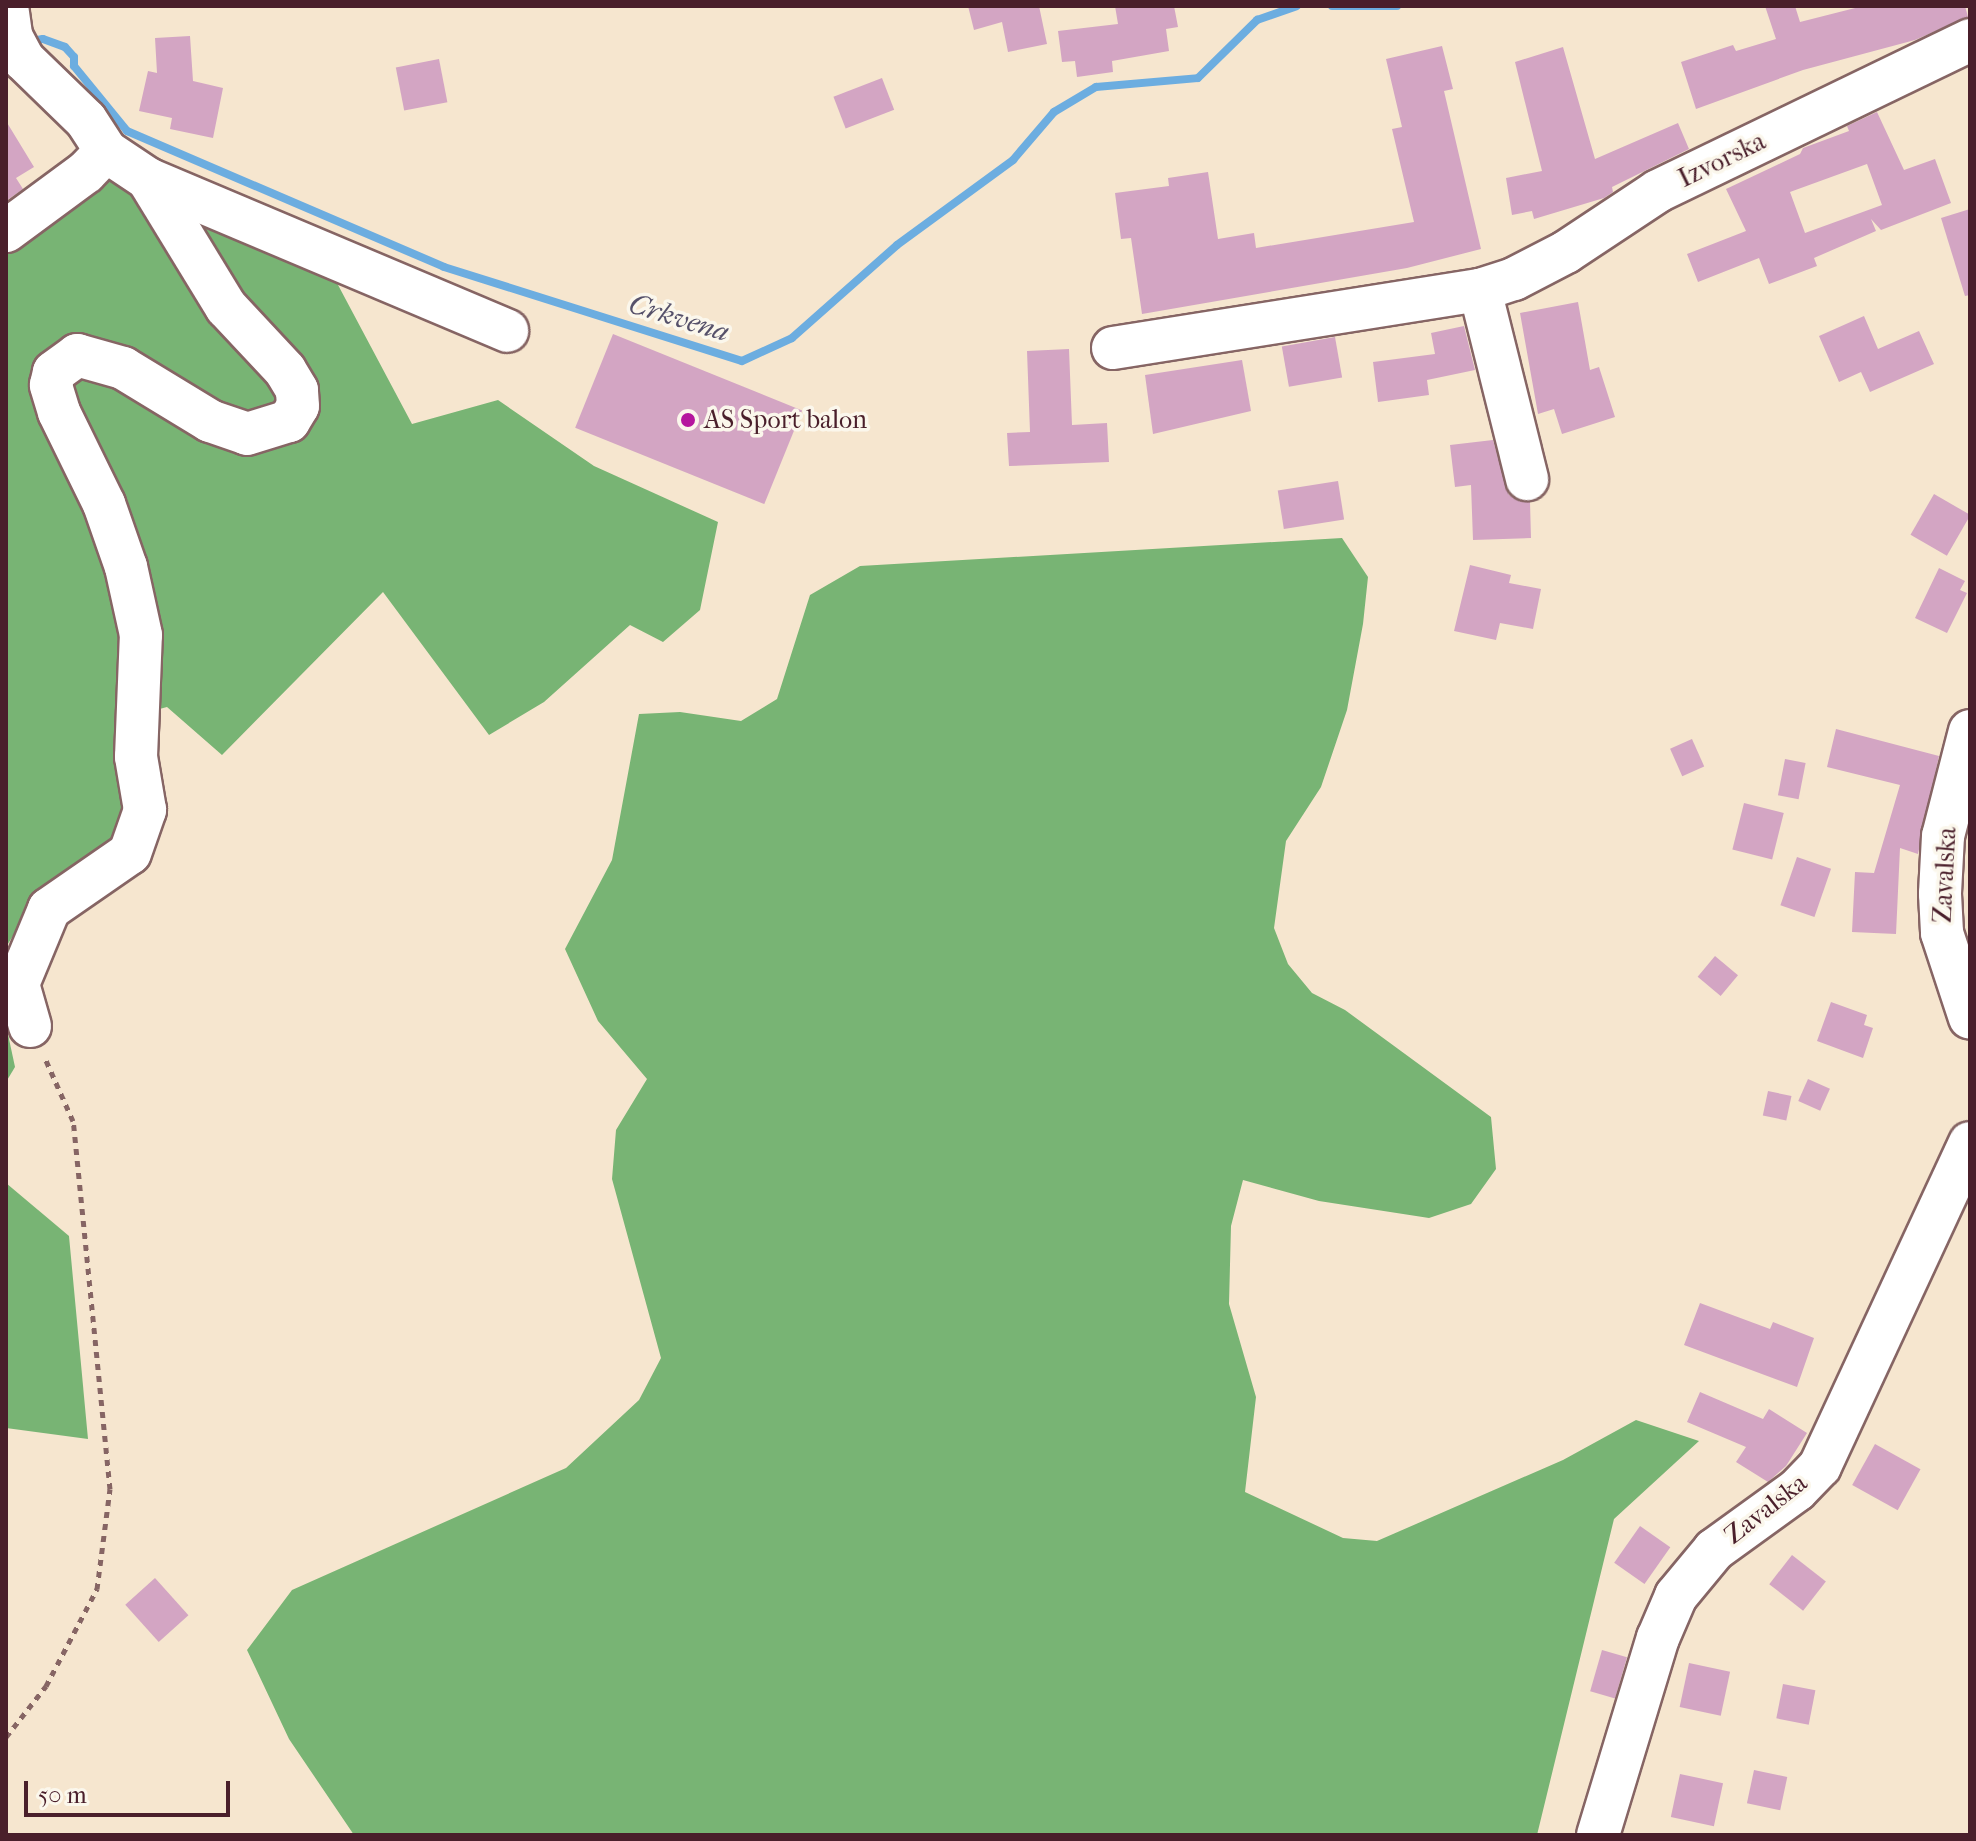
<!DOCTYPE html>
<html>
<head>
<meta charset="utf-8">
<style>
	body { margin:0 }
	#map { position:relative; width:1976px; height:1841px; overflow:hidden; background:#f6e6cf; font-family:"IM FELL French Canon",serif }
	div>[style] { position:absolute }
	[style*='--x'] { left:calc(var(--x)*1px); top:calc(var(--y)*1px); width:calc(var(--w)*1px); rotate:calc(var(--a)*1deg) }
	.forest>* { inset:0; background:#78b474 }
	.stream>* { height:8px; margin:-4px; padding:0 4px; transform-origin:4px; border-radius:4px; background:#6cade0 }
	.building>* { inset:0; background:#d3a5c3; transform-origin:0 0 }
	.path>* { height:5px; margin-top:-2.5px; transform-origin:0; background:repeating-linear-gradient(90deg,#866564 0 6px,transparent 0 12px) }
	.roads { filter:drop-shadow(2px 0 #866564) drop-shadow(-2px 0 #866564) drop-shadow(0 2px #866564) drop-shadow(0 -2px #866564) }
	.minor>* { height:42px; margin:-21px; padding:0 21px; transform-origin:21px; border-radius:21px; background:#fff }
	.dots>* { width:22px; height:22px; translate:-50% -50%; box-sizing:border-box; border:4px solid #fbf7ec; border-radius:50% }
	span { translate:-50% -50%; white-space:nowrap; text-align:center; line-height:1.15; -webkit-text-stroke:7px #fbf7ec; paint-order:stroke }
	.street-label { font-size:26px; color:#4a1f2b }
	.poi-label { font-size:26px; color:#4a1f2b }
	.left { translate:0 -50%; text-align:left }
	.water-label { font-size:28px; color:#56516a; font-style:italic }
	.frame { position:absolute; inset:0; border:8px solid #4a1f2b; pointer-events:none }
	.scale { position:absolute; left:24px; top:1781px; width:206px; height:36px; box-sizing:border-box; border:4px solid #4a1f2b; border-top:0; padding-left:10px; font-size:24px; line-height:28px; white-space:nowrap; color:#4a1f2b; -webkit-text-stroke:6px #fbf7ec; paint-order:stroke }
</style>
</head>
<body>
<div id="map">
	<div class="forest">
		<div style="clip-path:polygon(108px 178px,150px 208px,178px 197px,329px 268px,412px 424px,498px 400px,594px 466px,718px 522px,700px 610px,663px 642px,630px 625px,544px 702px,489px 735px,383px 592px,222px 755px,167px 707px,118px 720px,129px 812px,115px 849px,36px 899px,6px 947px,6px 239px)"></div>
		<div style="clip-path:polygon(1342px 538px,1368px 577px,1363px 624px,1347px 710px,1321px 787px,1286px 841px,1274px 928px,1288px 964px,1312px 993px,1345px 1010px,1491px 1117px,1496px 1169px,1471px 1204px,1429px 1218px,1319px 1201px,1243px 1180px,1231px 1226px,1229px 1304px,1256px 1397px,1245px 1492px,1343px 1538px,1377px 1541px,1563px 1460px,1636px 1420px,1699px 1441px,1614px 1519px,1537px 1835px,354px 1835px,289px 1739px,247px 1650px,292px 1590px,566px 1468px,639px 1400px,661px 1358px,612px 1179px,616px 1130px,647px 1079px,598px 1021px,565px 949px,612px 860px,639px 714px,680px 712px,741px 721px,777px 699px,810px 595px,860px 566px)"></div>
		<div style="clip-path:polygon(6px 1025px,15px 1067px,6px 1082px)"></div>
		<div style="clip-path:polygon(6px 1183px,69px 1236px,88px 1439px,6px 1428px)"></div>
	</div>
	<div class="stream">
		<div style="--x:1332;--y:6;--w:65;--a:0"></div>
		<div style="--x:27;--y:42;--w:16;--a:-11"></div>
		<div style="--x:43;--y:39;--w:23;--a:20"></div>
		<div style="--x:65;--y:47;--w:13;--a:48"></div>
		<div style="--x:74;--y:57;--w:9;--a:90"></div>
		<div style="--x:74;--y:66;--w:84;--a:50.8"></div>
		<div style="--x:127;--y:131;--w:345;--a:23.2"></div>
		<div style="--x:444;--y:267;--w:312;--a:17.5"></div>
		<div style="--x:742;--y:361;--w:55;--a:-24.7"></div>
		<div style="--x:792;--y:338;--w:140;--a:-41.5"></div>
		<div style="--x:897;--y:245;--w:144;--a:-36.2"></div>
		<div style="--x:1013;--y:160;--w:63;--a:-49.5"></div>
		<div style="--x:1054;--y:112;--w:49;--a:-30.8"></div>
		<div style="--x:1096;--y:87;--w:102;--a:-5"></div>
		<div style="--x:1198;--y:78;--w:83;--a:-44.5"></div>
		<div style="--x:1257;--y:20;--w:42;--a:-19.3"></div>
	</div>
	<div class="building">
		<div style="clip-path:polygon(968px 6px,1039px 6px,1047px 44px,1008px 52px,1002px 22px,974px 30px)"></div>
		<div style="clip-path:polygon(1115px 6px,1174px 6px,1178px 27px,1166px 29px,1169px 51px,1112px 61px,1113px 72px,1077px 77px,1075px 61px,1062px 62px,1058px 31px,1118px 24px)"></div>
		<div style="clip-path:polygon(1765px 6px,1795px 6px,1800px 22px,1863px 6px,1965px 6px,1968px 17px,1915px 40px,1803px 70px,1696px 109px,1681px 62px,1733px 45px,1736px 51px,1776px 39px)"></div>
		<div style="clip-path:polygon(190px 36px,193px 81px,223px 88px,213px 138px,170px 129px,172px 118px,139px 111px,148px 71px,157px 73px,155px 38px)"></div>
		<div style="clip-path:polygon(1442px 46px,1453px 89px,1444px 91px,1481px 249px,1407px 268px,1142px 314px,1131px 238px,1121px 239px,1115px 193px,1169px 186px,1168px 178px,1208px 172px,1218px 239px,1254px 233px,1256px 248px,1414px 222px,1392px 129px,1402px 127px,1386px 59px)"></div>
		<div style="clip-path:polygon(1563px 47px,1595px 159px,1678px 123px,1689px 149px,1612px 187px,1613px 192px,1604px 198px,1534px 219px,1532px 211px,1512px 215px,1506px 178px,1542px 171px,1515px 62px)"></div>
		<div style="left:439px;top:59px;width:44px;height:44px;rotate:79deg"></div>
		<div style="left:882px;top:78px;width:34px;height:52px;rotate:69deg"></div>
		<div style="clip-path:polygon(evenodd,1877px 112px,1904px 170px,1935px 159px,1951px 203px,1881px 230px,1871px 219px,1876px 231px,1814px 258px,1817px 266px,1769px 284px,1759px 258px,1698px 282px,1687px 254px,1746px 231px,1726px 189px,1800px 154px,1803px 148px,1849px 131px,1847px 126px,1877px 112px,1867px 164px,1882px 205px,1805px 233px,1790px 192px,1867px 164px)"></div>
		<div style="clip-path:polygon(6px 121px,34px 167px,16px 178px,23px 189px,6px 201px)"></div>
		<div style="clip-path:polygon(1970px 209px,1970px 295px,1965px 296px,1941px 218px)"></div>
		<div style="clip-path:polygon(1578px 302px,1590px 370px,1599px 367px,1615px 417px,1562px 434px,1554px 409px,1538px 414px,1520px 313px)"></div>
		<div style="clip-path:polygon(1864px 316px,1878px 349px,1919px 331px,1934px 364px,1870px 392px,1861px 372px,1839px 382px,1819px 336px)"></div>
		<div style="clip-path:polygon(1464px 326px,1475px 370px,1427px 380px,1429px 395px,1378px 402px,1373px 362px,1435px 354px,1431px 333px)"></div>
		<div style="left:613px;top:334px;width:204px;height:101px;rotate:22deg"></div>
		<div style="left:1335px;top:337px;width:41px;height:54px;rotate:80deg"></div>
		<div style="clip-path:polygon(1069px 349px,1072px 425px,1107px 423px,1109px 462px,1009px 466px,1007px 433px,1030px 432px,1027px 351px)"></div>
		<div style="clip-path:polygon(1242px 360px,1251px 411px,1153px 434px,1145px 375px)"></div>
		<div style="clip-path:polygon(1493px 440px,1509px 495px,1530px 502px,1531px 538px,1473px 540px,1471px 485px,1455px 487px,1450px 445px)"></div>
		<div style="left:1338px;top:481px;width:39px;height:61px;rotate:81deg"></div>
		<div style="left:1934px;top:494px;width:42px;height:47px;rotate:30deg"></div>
		<div style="clip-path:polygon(1470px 565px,1511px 575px,1509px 583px,1541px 589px,1533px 629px,1500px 623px,1496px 640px,1454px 631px)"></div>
		<div style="clip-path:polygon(1939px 568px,1965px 581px,1960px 590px,1967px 593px,1947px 633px,1915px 618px)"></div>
		<div style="clip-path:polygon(1836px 729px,1939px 756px,1918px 854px,1900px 848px,1896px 934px,1852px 932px,1855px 872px,1874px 873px,1900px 785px,1827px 767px)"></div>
		<div style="left:1692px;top:739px;width:30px;height:24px;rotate:66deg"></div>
		<div style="left:1785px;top:759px;width:21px;height:37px;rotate:11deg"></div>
		<div style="left:1744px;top:803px;width:41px;height:48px;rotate:14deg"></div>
		<div style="left:1797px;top:857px;width:36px;height:51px;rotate:19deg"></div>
		<div style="left:1715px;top:956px;width:30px;height:27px;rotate:40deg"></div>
		<div style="clip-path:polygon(1831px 1002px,1867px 1015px,1864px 1025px,1873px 1028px,1863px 1058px,1817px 1041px)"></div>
		<div style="left:1808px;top:1079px;width:24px;height:24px;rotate:24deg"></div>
		<div style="left:1768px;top:1091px;width:24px;height:25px;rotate:12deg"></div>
		<div style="clip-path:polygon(1700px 1303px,1770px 1329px,1773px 1322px,1814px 1338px,1797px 1387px,1684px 1345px)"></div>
		<div style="clip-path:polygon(1700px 1392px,1763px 1419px,1769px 1409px,1807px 1433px,1786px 1466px,1768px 1482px,1736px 1462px,1746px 1447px,1687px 1422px)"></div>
		<div style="left:1875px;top:1444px;width:52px;height:47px;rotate:29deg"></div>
		<div style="left:1640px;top:1526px;width:37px;height:45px;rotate:35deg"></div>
		<div style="left:1792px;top:1555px;width:43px;height:37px;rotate:38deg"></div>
		<div style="left:155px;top:1578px;width:50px;height:40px;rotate:48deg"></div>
		<div style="left:1602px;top:1650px;width:26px;height:43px;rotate:16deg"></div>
		<div style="left:1689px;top:1663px;width:42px;height:45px;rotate:12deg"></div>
		<div style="left:1783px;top:1684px;width:33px;height:35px;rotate:11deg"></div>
		<div style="left:1754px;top:1770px;width:34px;height:34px;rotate:12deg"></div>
		<div style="left:1680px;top:1774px;width:44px;height:44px;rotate:12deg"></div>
	</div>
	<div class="path">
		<div style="--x:6;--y:1737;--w:65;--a:-51.9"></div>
		<div style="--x:46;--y:1686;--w:110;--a:-62.3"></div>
		<div style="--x:97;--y:1589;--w:101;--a:-82.6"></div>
		<div style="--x:110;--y:1489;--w:370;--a:-95.7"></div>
		<div style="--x:73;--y:1121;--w:71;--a:-114"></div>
	</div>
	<div class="roads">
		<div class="minor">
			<div style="--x:7;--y:6;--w:30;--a:82"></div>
			<div style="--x:11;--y:36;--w:27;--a:62"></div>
			<div style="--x:24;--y:60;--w:86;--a:44.1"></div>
			<div style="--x:86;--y:120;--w:37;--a:57"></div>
			<div style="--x:106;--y:151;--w:50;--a:33.7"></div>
			<div style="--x:148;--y:179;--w:390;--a:22.9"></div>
			<div style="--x:6;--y:231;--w:99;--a:-36.4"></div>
			<div style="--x:86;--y:172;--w:29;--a:-46"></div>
			<div style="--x:1480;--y:290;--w:195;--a:76"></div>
			<div style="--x:1113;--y:348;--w:372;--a:-9"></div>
			<div style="--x:1480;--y:290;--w:36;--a:-18"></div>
			<div style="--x:1514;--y:279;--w:59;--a:-27.4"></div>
			<div style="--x:1566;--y:252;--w:110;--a:-33.5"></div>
			<div style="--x:1658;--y:191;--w:347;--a:-25.8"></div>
			<div style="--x:1970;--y:731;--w:108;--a:104.4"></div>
			<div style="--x:1943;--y:836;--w:58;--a:93"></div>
			<div style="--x:1940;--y:894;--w:39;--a:87"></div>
			<div style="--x:1942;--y:933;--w:89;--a:71.8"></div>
			<div style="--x:30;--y:1026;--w:44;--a:-105.9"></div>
			<div style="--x:18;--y:984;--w:81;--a:-67.5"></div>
			<div style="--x:49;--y:909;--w:98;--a:-34.7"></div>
			<div style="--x:130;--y:853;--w:46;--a:-70.8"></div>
			<div style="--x:145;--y:810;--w:54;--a:-99.6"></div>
			<div style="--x:136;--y:757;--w:122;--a:-87.7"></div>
			<div style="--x:141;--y:635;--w:70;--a:-102.4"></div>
			<div style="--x:126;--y:567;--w:67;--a:-109.2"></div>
			<div style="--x:104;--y:504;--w:102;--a:-116.1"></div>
			<div style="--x:59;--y:412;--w:28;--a:-107"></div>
			<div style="--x:51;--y:385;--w:13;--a:-77"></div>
			<div style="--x:54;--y:372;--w:29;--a:-36"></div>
			<div style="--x:77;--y:355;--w:48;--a:15.8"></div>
			<div style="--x:123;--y:368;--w:102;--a:31.3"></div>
			<div style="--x:210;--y:421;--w:39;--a:19"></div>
			<div style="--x:247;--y:434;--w:44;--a:-17.2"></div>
			<div style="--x:289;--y:421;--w:17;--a:-59"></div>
			<div style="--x:298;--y:406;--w:16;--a:-94"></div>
			<div style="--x:297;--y:390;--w:23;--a:-121"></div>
			<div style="--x:285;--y:370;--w:86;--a:-133.1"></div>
			<div style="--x:226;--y:307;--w:150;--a:-121.4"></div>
			<div style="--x:1598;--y:1835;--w:206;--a:-73.1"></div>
			<div style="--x:1658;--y:1638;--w:46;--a:-66.8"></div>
			<div style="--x:1676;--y:1596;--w:60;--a:-50.4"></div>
			<div style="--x:1714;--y:1550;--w:102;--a:-35.9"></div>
			<div style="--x:1797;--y:1490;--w:33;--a:-46"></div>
			<div style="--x:1820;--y:1466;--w:356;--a:-65.1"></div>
		</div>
	</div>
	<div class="dots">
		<div style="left:688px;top:420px;background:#b5179e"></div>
	</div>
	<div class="street-label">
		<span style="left:1722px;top:160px;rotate:-26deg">Izvorska</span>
		<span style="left:1945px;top:875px;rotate:-87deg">Zavalska</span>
		<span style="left:1766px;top:1509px;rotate:-38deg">Zavalska</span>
	</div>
	<div class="poi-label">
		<span class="left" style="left:704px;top:420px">AS Sport balon</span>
	</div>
	<div class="water-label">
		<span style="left:679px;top:318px;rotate:17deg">Crkvena</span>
	</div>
	<div class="frame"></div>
	<div class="scale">50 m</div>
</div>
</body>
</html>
